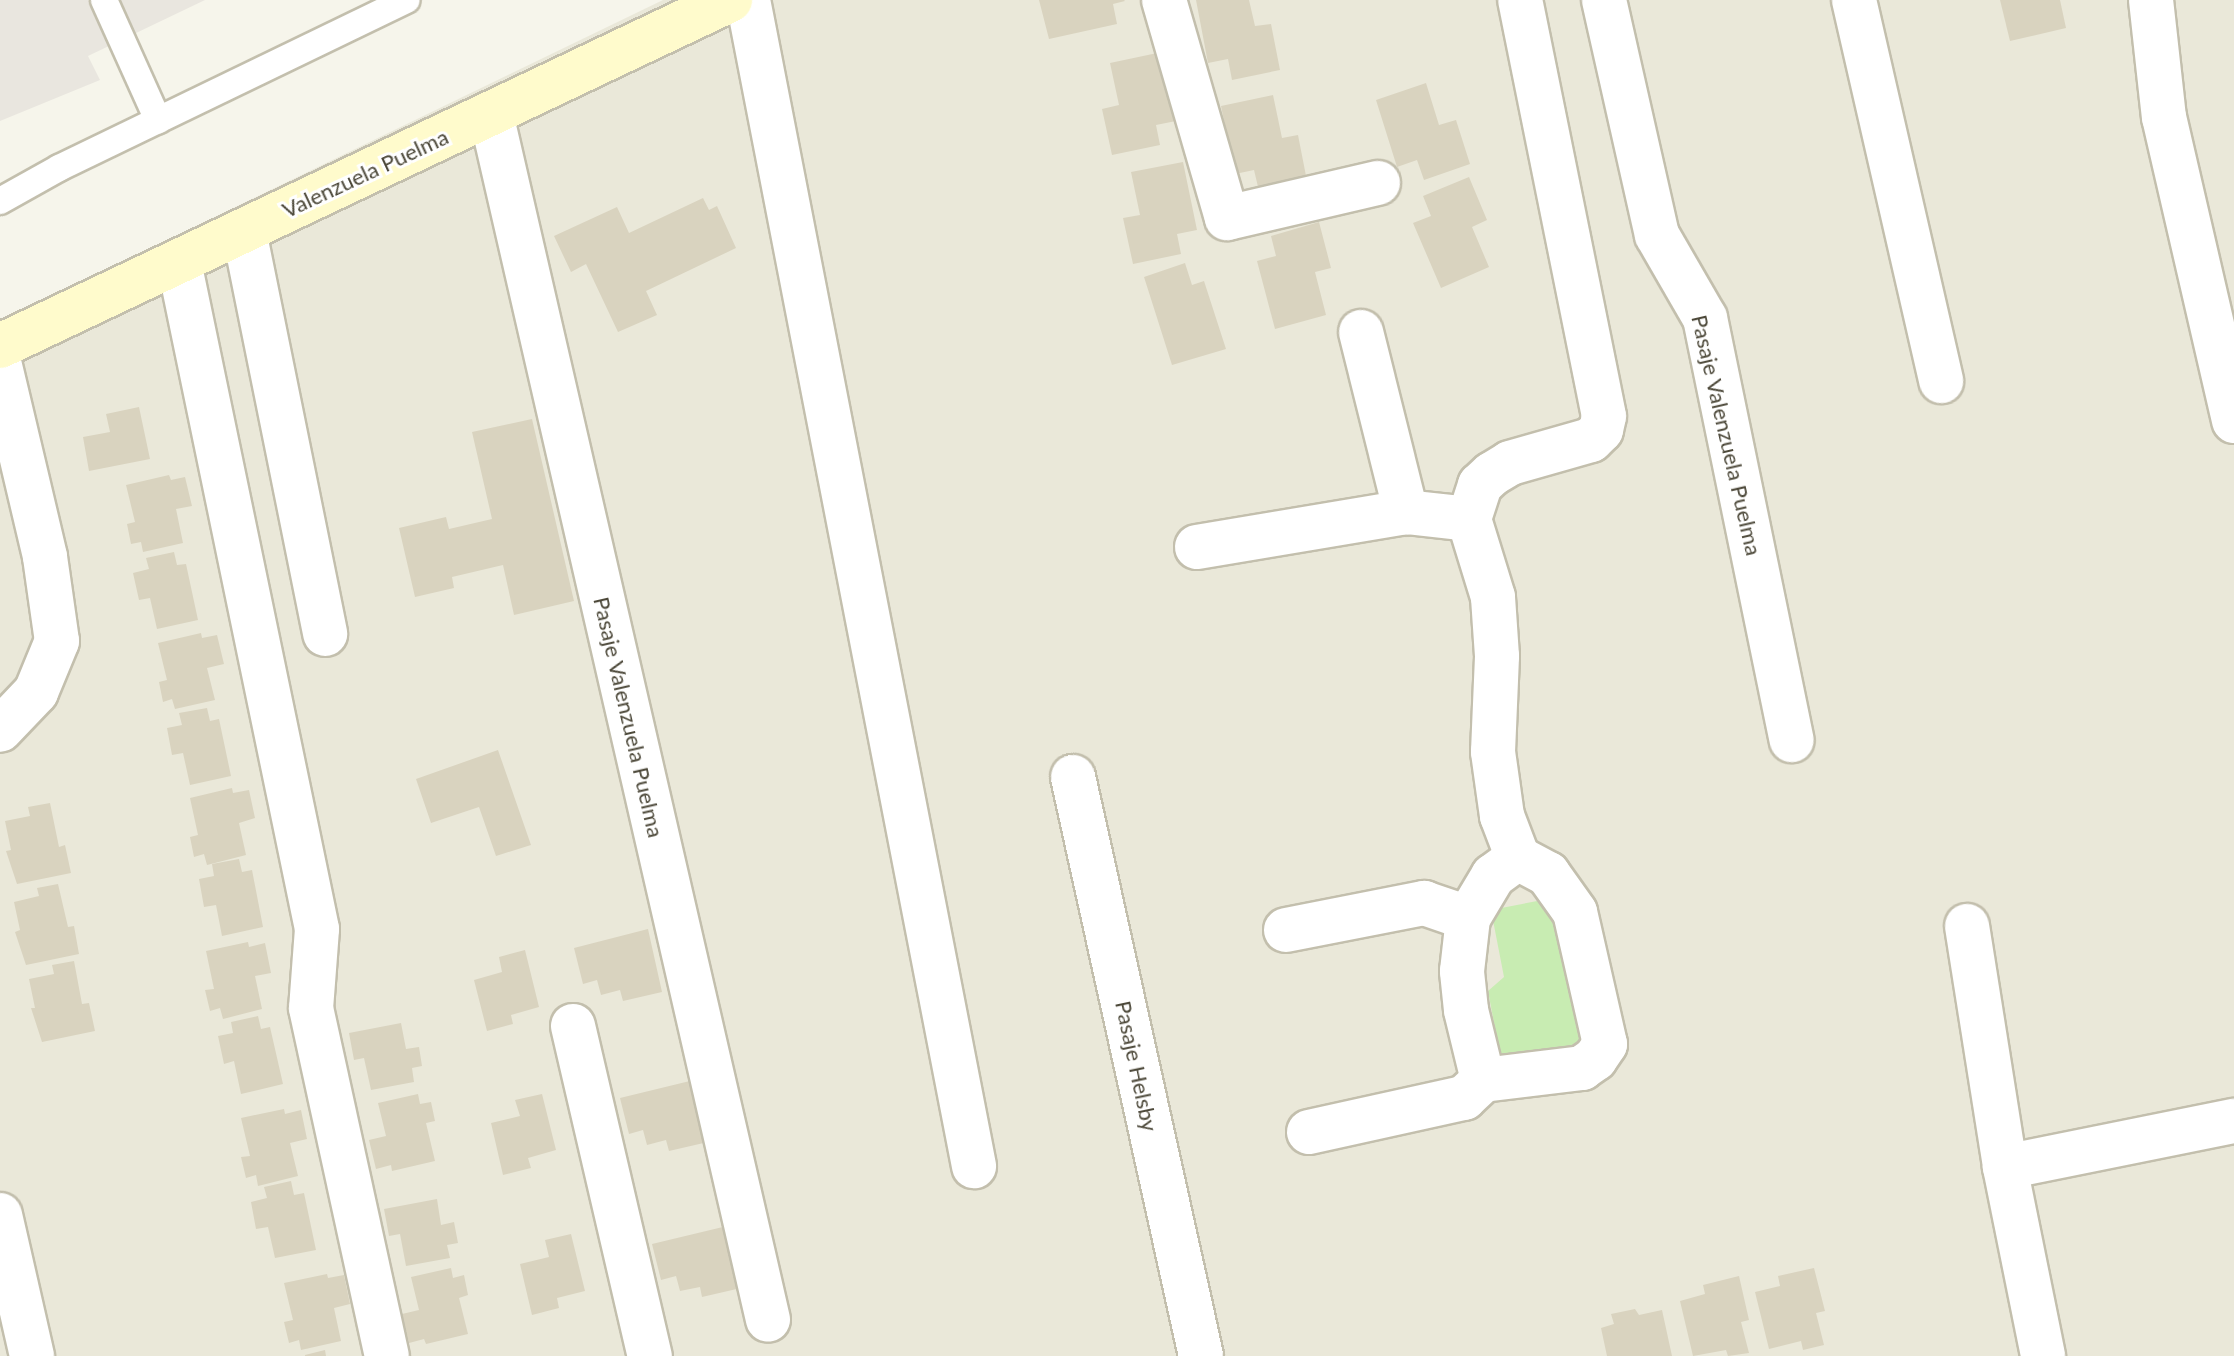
<!DOCTYPE html>
<html>
<head>
<meta charset="utf-8">
<style>
	body { margin:0 }
	#map { position:relative; width:2234px; height:1356px; overflow:hidden; background:#f6f5eb; font-family:Lato,sans-serif }
	div>[style] { position:absolute }
	[style*='--x'] { left:calc(var(--x)*1px); top:calc(var(--y)*1px); width:calc(var(--w)*1px); rotate:calc(var(--a)*1deg) }
	.residential>* { inset:0; background:#eae8d9 }
	.industrial>* { inset:0; background:#e9e6df }
	.green>* { inset:0; background:#c8ecb2 }
	.building>* { inset:0; background:#d9d3bf }
	.roads { filter:drop-shadow(2px 0 #c3bfad) drop-shadow(-2px 0 #c3bfad) drop-shadow(0 2px #c3bfad) drop-shadow(0 -2px #c3bfad) }
	.lane>* { height:26px; margin:-13px; padding:0 13px; transform-origin:13px; border-radius:13px; background:#fff }
	.street>* { height:44px; margin:-22px; padding:0 22px; transform-origin:22px; border-radius:22px; background:#fff }
	.secondary>* { height:44px; margin:-22px; padding:0 22px; transform-origin:22px; border-radius:22px; background:#fffbcc }
	span { translate:-50% -50%; white-space:nowrap; text-align:center; line-height:1.15; -webkit-text-stroke:6px #fff; paint-order:stroke }
	.street-label { font-size:22px; color:#4b4738 }
</style>
</head>
<body>
<div id="map">
	<div class="residential">
		<div style="clip-path:polygon(663px 0,2234px 0,2234px 1356px,0 1356px,0 321px)"></div>
	</div>
	<div class="industrial">
		<div style="clip-path:polygon(0 0,205px 0,88px 56px,100px 80px,0 121px)"></div>
	</div>
	<div class="green">
		<div style="clip-path:polygon(1553px 898px,1582px 1044px,1501px 1060px,1488px 991px,1504px 977px,1491px 910px)"></div>
	</div>
	<div class="building">
		<div style="clip-path:polygon(1039px 0,1124px 0,1125px 1px,1113px 4px,1117px 24px,1049px 39px)"></div>
		<div style="clip-path:polygon(1196px 0,1249px 0,1255px 26px,1271px 24px,1280px 70px,1232px 80px,1228px 59px,1208px 63px)"></div>
		<div style="clip-path:polygon(2000px 0,2060px 0,2066px 28px,2010px 41px)"></div>
		<div style="clip-path:polygon(1162px 52px,1176px 121px,1156px 125px,1160px 145px,1112px 155px,1102px 109px,1119px 105px,1110px 63px)"></div>
		<div style="clip-path:polygon(1426px 83px,1439px 125px,1456px 120px,1470px 164px,1424px 180px,1417px 160px,1397px 167px,1376px 100px)"></div>
		<div style="clip-path:polygon(1273px 95px,1282px 138px,1298px 135px,1307px 181px,1259px 191px,1254px 170px,1235px 174px,1221px 106px)"></div>
		<div style="clip-path:polygon(1183px 162px,1197px 230px,1177px 234px,1181px 254px,1133px 264px,1123px 218px,1140px 215px,1131px 172px)"></div>
		<div style="clip-path:polygon(1469px 177px,1487px 220px,1472px 227px,1489px 267px,1441px 288px,1413px 223px,1431px 216px,1423px 196px)"></div>
		<div style="clip-path:polygon(703px 198px,709px 210px,717px 206px,736px 248px,646px 291px,657px 315px,618px 332px,586px 264px,571px 272px,554px 236px,617px 207px,629px 233px)"></div>
		<div style="clip-path:polygon(1319px 222px,1331px 268px,1315px 272px,1326px 315px,1275px 329px,1257px 261px,1276px 256px,1271px 236px)"></div>
		<div style="clip-path:polygon(1185px 263px,1192px 285px,1204px 281px,1226px 349px,1172px 365px,1144px 277px)"></div>
		<div style="clip-path:polygon(139px 407px,150px 459px,89px 471px,83px 437px,110px 432px,106px 414px)"></div>
		<div style="clip-path:polygon(532px 419px,574px 601px,514px 615px,503px 565px,452px 577px,454px 588px,415px 597px,399px 528px,446px 517px,449px 529px,492px 519px,472px 432px)"></div>
		<div style="clip-path:polygon(169px 475px,171px 480px,185px 477px,192px 506px,176px 509px,183px 543px,143px 552px,141px 542px,131px 544px,127px 524px,135px 522px,126px 485px)"></div>
		<div style="clip-path:polygon(174px 552px,177px 565px,186px 564px,198px 620px,157px 629px,150px 598px,139px 600px,133px 573px,149px 569px,146px 558px)"></div>
		<div style="clip-path:polygon(201px 633px,202px 638px,217px 635px,224px 664px,207px 668px,215px 700px,175px 709px,172px 699px,163px 702px,159px 682px,167px 680px,158px 643px)"></div>
		<div style="clip-path:polygon(207px 708px,210px 721px,219px 719px,231px 776px,190px 785px,183px 753px,172px 755px,167px 728px,182px 725px,179px 713px)"></div>
		<div style="clip-path:polygon(498px 750px,531px 845px,496px 856px,479px 807px,431px 823px,416px 779px)"></div>
		<div style="clip-path:polygon(232px 788px,233px 793px,249px 790px,255px 818px,239px 823px,246px 855px,207px 865px,204px 854px,194px 857px,190px 837px,198px 835px,190px 798px)"></div>
		<div style="clip-path:polygon(50px 803px,59px 847px,65px 845px,71px 873px,17px 884px,6px 851px,11px 850px,5px 821px,30px 816px,28px 807px)"></div>
		<div style="clip-path:polygon(239px 859px,242px 872px,252px 870px,263px 927px,222px 936px,216px 905px,204px 907px,199px 879px,214px 876px,212px 864px)"></div>
		<div style="clip-path:polygon(58px 884px,68px 927px,74px 926px,79px 954px,26px 965px,15px 932px,20px 930px,14px 902px,39px 896px,37px 888px)"></div>
		<div style="clip-path:polygon(648px 929px,662px 992px,623px 1001px,620px 990px,601px 995px,597px 980px,583px 984px,574px 948px)"></div>
		<div style="clip-path:polygon(248px 942px,249px 947px,265px 943px,271px 973px,255px 976px,262px 1009px,223px 1019px,220px 1008px,210px 1011px,205px 990px,214px 989px,206px 951px)"></div>
		<div style="clip-path:polygon(525px 950px,539px 1007px,511px 1015px,513px 1024px,487px 1031px,474px 980px,502px 972px,499px 957px)"></div>
		<div style="clip-path:polygon(74px 961px,82px 1004px,89px 1003px,95px 1031px,42px 1042px,31px 1008px,35px 1008px,29px 979px,54px 974px,52px 965px)"></div>
		<div style="clip-path:polygon(258px 1016px,261px 1029px,270px 1027px,283px 1084px,241px 1094px,234px 1061px,224px 1064px,218px 1036px,233px 1033px,231px 1022px)"></div>
		<div style="clip-path:polygon(401px 1023px,406px 1049px,419px 1047px,422px 1066px,412px 1068px,414px 1082px,371px 1090px,364px 1058px,354px 1060px,349px 1033px)"></div>
		<div style="clip-path:polygon(694px 1080px,708px 1142px,669px 1151px,666px 1140px,647px 1145px,643px 1130px,629px 1134px,620px 1098px)"></div>
		<div style="clip-path:polygon(418px 1094px,420px 1104px,431px 1102px,435px 1121px,426px 1123px,435px 1161px,392px 1171px,391px 1165px,376px 1169px,369px 1140px,386px 1136px,378px 1103px)"></div>
		<div style="clip-path:polygon(542px 1094px,556px 1150px,528px 1158px,531px 1168px,503px 1175px,491px 1123px,520px 1116px,515px 1100px)"></div>
		<div style="clip-path:polygon(284px 1109px,285px 1114px,301px 1110px,307px 1139px,290px 1143px,298px 1176px,258px 1186px,256px 1175px,246px 1178px,241px 1157px,250px 1156px,241px 1118px)"></div>
		<div style="clip-path:polygon(291px 1181px,294px 1195px,304px 1193px,316px 1250px,275px 1258px,268px 1227px,256px 1229px,251px 1202px,267px 1198px,264px 1187px)"></div>
		<div style="clip-path:polygon(437px 1199px,441px 1225px,454px 1222px,458px 1243px,447px 1245px,450px 1258px,406px 1266px,400px 1234px,389px 1236px,384px 1209px)"></div>
		<div style="clip-path:polygon(727px 1226px,741px 1288px,702px 1297px,700px 1287px,680px 1291px,676px 1276px,661px 1280px,652px 1244px)"></div>
		<div style="clip-path:polygon(571px 1234px,585px 1291px,557px 1298px,559px 1308px,532px 1315px,520px 1264px,549px 1257px,545px 1240px)"></div>
		<div style="clip-path:polygon(451px 1268px,453px 1278px,464px 1275px,468px 1295px,459px 1298px,468px 1334px,426px 1344px,424px 1339px,409px 1343px,402px 1314px,419px 1310px,411px 1277px)"></div>
		<div style="clip-path:polygon(1814px 1268px,1825px 1311px,1816px 1313px,1824px 1345px,1803px 1350px,1801px 1341px,1769px 1349px,1755px 1292px,1780px 1286px,1778px 1276px)"></div>
		<div style="clip-path:polygon(327px 1274px,328px 1278px,344px 1275px,350px 1304px,334px 1308px,341px 1341px,301px 1350px,299px 1340px,289px 1343px,284px 1322px,293px 1320px,284px 1283px)"></div>
		<div style="clip-path:polygon(1739px 1276px,1749px 1320px,1741px 1322px,1749px 1353px,1728px 1356px,1726px 1350px,1693px 1356px,1680px 1301px,1705px 1294px,1703px 1285px)"></div>
		<div style="clip-path:polygon(1635px 1309px,1639px 1315px,1662px 1310px,1672px 1356px,1607px 1356px,1601px 1328px,1614px 1324px,1611px 1314px)"></div>
		<div style="clip-path:polygon(325px 1350px,326px 1356px,305px 1356px,305px 1355px)"></div>
	</div>
	<div class="roads">
		<div class="lane">
			<div style="--x:104;--y:0;--w:132;--a:65.8"></div>
			<div style="--x:0;--y:201;--w:68;--a:-29.2"></div>
			<div style="--x:59;--y:168;--w:386;--a:-25.8"></div>
		</div>
		<div class="street">
			<div style="--x:748;--y:0;--w:1188;--a:79.03"></div>
			<div style="--x:1164;--y:0;--w:227;--a:73.9"></div>
			<div style="--x:1227;--y:218;--w:155;--a:-13.1"></div>
			<div style="--x:1604;--y:0;--w:241;--a:77.3"></div>
			<div style="--x:1657;--y:235;--w:96;--a:60"></div>
			<div style="--x:1705;--y:318;--w:431;--a:78.4"></div>
			<div style="--x:1854;--y:0;--w:391;--a:77.1"></div>
			<div style="--x:2151;--y:0;--w:118;--a:83.7"></div>
			<div style="--x:2164;--y:117;--w:312;--a:77"></div>
			<div style="--x:491;--y:114;--w:1237;--a:77.06"></div>
			<div style="--x:244;--y:231;--w:411;--a:78.6"></div>
			<div style="--x:179;--y:262;--w:681;--a:78.31"></div>
			<div style="--x:317;--y:929;--w:79;--a:94.3"></div>
			<div style="--x:311;--y:1008;--w:356;--a:77.7"></div>
			<div style="--x:1361;--y:332;--w:186;--a:76"></div>
			<div style="--x:0;--y:366;--w:196;--a:76.7"></div>
			<div style="--x:45;--y:557;--w:85;--a:81.9"></div>
			<div style="--x:57;--y:641;--w:55;--a:112.4"></div>
			<div style="--x:36;--y:692;--w:52;--a:133.5"></div>
			<div style="--x:1197;--y:547;--w:212;--a:-9.5"></div>
			<div style="--x:1406;--y:512;--w:63;--a:6.3"></div>
			<div style="--x:1073;--y:777;--w:593;--a:77.53"></div>
			<div style="--x:1967;--y:926;--w:244;--a:81"></div>
			<div style="--x:2005;--y:1167;--w:193;--a:78.6"></div>
			<div style="--x:1286;--y:930;--w:141;--a:-11.1"></div>
			<div style="--x:1424;--y:903;--w:46;--a:18.8"></div>
			<div style="--x:573;--y:1026;--w:339;--a:76.9"></div>
			<div style="--x:1483;--y:1080;--w:72;--a:-103.7"></div>
			<div style="--x:1466;--y:1010;--w:39;--a:-96"></div>
			<div style="--x:1462;--y:971;--w:53;--a:-83.5"></div>
			<div style="--x:1468;--y:918;--w:49;--a:-59.2"></div>
			<div style="--x:1493;--y:876;--w:31;--a:-36"></div>
			<div style="--x:1309;--y:1132;--w:159;--a:-12.4"></div>
			<div style="--x:1464;--y:1098;--w:26;--a:-43"></div>
			<div style="--x:1483;--y:1080;--w:100;--a:-6.9"></div>
			<div style="--x:1582;--y:1068;--w:16;--a:-35"></div>
			<div style="--x:1595;--y:1059;--w:18;--a:-56"></div>
			<div style="--x:1605;--y:1044;--w:135;--a:-102.8"></div>
			<div style="--x:1575;--y:912;--w:47;--a:-125.4"></div>
			<div style="--x:1548;--y:874;--w:34;--a:-152"></div>
			<div style="--x:1518;--y:858;--w:45;--a:-110.9"></div>
			<div style="--x:1502;--y:816;--w:65;--a:-98"></div>
			<div style="--x:1493;--y:752;--w:96;--a:-87.6"></div>
			<div style="--x:1497;--y:656;--w:59;--a:-93.9"></div>
			<div style="--x:1493;--y:597;--w:82;--a:-107.1"></div>
			<div style="--x:1469;--y:519;--w:36;--a:-72"></div>
			<div style="--x:1480;--y:485;--w:16;--a:-43"></div>
			<div style="--x:1492;--y:474;--w:21;--a:-31"></div>
			<div style="--x:1510;--y:463;--w:84;--a:-15.9"></div>
			<div style="--x:1591;--y:440;--w:14;--a:-45"></div>
			<div style="--x:1601;--y:430;--w:14;--a:-78"></div>
			<div style="--x:1604;--y:416;--w:424;--a:-101.4"></div>
			<div style="--x:2005;--y:1167;--w:234;--a:-11.4"></div>
			<div style="--x:0;--y:1215;--w:145;--a:77.2"></div>
		</div>
		<div class="secondary">
			<div style="--x:0;--y:346;--w:808;--a:-25.36"></div>
		</div>
	</div>
	<div class="street-label">
		<span style="left:365px;top:173px;rotate:-25deg">Valenzuela Puelma</span>
		<span style="left:1727px;top:435px;rotate:77deg">Pasaje Valenzuela Puelma</span>
		<span style="left:629px;top:717px;rotate:77deg">Pasaje Valenzuela Puelma</span>
		<span style="left:1137px;top:1066px;rotate:78deg">Pasaje Helsby</span>
	</div>
</div>
</body>
</html>
